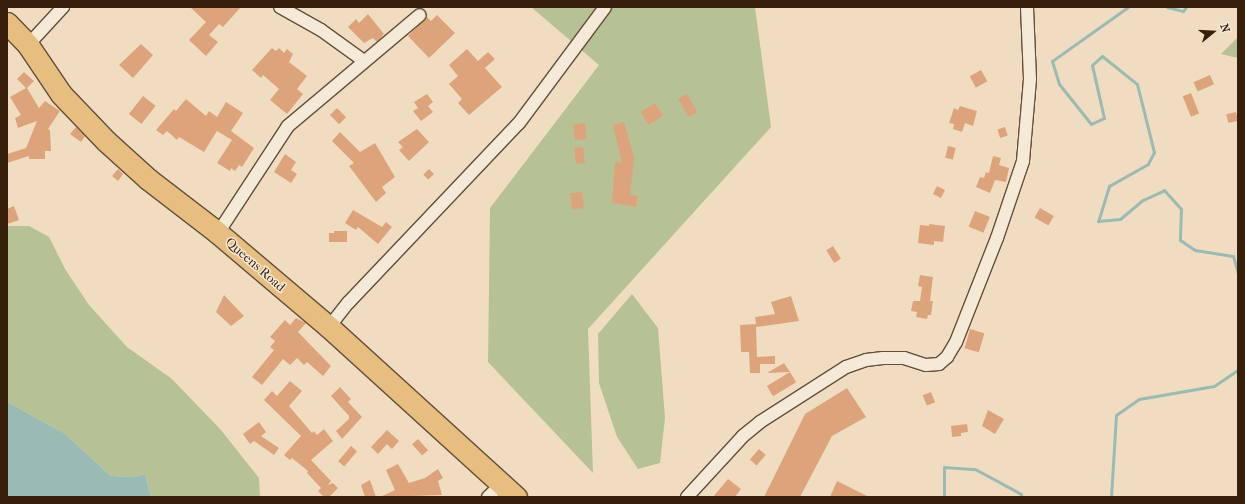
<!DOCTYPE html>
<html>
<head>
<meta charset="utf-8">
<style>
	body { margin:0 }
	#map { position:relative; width:1245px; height:504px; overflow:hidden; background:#f0ddc1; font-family:"IM FELL French Canon",serif }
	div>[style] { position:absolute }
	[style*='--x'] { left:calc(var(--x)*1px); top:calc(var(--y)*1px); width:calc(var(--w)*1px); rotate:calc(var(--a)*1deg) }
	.green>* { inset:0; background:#b6c296 }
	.water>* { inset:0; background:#9abbb4 }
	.stream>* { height:3px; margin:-1.5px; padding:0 1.5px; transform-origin:1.5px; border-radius:1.5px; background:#9abbb4 }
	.building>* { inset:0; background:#dda47c; transform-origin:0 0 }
	.roads { filter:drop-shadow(1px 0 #644f39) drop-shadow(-1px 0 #644f39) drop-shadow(0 1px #644f39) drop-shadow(0 -1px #644f39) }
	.street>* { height:12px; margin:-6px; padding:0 6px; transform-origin:6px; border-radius:6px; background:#f5e9d7 }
	.highway>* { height:21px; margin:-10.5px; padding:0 10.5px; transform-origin:10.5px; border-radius:10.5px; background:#e8be80 }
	span { translate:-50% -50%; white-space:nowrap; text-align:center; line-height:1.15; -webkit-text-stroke:3px #f5e9d7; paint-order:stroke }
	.street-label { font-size:13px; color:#36200c }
	.frame { position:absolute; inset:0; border:8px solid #36200c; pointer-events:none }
	.north { position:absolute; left:1193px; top:12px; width:40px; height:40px; -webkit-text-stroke:3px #f5e9d7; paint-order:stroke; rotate:72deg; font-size:11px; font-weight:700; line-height:16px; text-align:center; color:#36200c }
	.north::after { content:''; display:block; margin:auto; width:14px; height:18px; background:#36200c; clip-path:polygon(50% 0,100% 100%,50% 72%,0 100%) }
</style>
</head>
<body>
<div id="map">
	<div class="green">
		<div style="clip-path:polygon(531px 7px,755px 7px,771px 127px,588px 329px,593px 473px,488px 362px,490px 208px,599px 65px)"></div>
		<div style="clip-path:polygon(1238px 37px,1238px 58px,1221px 54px)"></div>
		<div style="clip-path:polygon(7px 226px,29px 226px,49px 237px,65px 269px,89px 305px,127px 347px,172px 379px,221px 430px,259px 478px,260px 497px,153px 497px,150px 494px,145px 474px,132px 477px,111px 476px,64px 433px,7px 402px)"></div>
		<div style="clip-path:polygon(632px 294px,658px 328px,665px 418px,660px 463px,638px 469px,617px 437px,599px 383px,598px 334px)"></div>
	</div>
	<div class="water">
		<div style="clip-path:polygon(7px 402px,64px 433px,111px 476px,132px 477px,145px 474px,150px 494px,153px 497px,7px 497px)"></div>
	</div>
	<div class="stream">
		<div style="--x:1128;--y:7;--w:93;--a:144.6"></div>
		<div style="--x:1052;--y:61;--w:24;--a:73"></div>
		<div style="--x:1059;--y:84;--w:51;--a:51.3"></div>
		<div style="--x:1091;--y:124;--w:14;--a:-25"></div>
		<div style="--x:1104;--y:118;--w:54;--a:-102.8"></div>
		<div style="--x:1092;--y:65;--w:13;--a:-42"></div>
		<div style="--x:1102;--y:56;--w:45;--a:38.7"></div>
		<div style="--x:1137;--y:84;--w:70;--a:76"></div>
		<div style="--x:1154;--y:152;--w:13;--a:117"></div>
		<div style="--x:1148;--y:164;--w:45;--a:150.6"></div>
		<div style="--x:1109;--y:186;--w:37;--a:107"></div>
		<div style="--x:1098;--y:221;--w:22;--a:-5"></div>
		<div style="--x:1120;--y:219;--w:30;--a:-40"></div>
		<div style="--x:1143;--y:200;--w:23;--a:-25"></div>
		<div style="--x:1164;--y:190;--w:25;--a:48"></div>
		<div style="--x:1181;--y:209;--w:31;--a:92"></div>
		<div style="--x:1180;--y:240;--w:18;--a:34"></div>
		<div style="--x:1195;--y:250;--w:38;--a:9"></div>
		<div style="--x:1233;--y:256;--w:18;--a:74"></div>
		<div style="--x:1167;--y:7;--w:16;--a:14"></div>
		<div style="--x:1183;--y:11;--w:5;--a:-53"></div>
		<div style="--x:944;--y:497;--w:30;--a:-90"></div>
		<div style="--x:944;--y:467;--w:31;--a:4"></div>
		<div style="--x:975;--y:469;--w:52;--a:28.5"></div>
		<div style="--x:1021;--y:494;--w:3;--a:90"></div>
		<div style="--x:1111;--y:497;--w:82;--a:-86.5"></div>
		<div style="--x:1116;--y:415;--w:28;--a:-35"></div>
		<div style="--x:1139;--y:399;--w:76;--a:-9.8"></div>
		<div style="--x:1214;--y:386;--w:29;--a:-34"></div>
	</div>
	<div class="building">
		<div style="clip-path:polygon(190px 7px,241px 7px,223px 27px,219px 24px,209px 35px,218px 42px,206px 56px,189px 40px,206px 22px)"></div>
		<div style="clip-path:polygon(368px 14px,384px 34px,377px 42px,373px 38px,364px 43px,348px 27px,356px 19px,359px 23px)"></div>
		<div style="clip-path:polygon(437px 15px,455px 33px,429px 58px,408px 36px,427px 17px,431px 21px)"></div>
		<div style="clip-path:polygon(141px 44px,153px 55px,133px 78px,119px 65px)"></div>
		<div style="clip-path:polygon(272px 48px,276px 51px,279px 48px,284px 53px,287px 49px,293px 54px,289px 62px,307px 76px,297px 89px,303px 94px,287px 114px,270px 100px,279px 89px,263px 75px,261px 78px,252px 70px)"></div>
		<div style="clip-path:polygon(467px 49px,478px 61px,488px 52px,495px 59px,485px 68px,502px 87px,469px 115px,458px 103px,462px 99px,449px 84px,458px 76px,449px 65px)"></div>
		<div style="left:981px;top:70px;width:13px;height:13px;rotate:61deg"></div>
		<div style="clip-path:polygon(24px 72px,34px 81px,27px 88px,39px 108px,45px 101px,60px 111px,48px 129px,50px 130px,51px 151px,45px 151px,45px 159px,29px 159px,29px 156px,7px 163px,7px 154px,26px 148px,37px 121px,18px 128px,15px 118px,21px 115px,10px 97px,26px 88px,17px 79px)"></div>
		<div style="left:1210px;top:75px;width:10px;height:18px;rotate:66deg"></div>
		<div style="left:1191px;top:93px;width:22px;height:9px;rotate:68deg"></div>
		<div style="clip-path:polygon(427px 94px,433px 102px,428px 106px,433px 112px,421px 121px,413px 111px,418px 108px,414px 102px)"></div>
		<div style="left:687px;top:94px;width:21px;height:10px;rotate:61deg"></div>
		<div style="left:143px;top:96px;width:16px;height:23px;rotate:38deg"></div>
		<div style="clip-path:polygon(186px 99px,206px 116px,209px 111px,217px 117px,226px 102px,243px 113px,231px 131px,254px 148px,242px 167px,239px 165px,235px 171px,231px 168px,230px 171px,217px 163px,232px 140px,217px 131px,204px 152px,179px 137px,177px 140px,167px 131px,163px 135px,156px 130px,174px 109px,176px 111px)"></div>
		<div style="left:655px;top:103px;width:15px;height:17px;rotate:58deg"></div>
		<div style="clip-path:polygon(960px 106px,977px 111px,973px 126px,965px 123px,962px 132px,953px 129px,954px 124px,949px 123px,954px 108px,958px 110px)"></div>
		<div style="left:337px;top:108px;width:13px;height:10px;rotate:45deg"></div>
		<div style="left:1236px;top:112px;width:9px;height:10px;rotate:77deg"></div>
		<div style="clip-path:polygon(624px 122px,634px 158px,630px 195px,638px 196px,636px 207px,612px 203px,615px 162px,622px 163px,613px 125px)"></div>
		<div style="left:585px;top:123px;width:16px;height:12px;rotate:83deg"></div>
		<div style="clip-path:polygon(76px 127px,85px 136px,81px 142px,70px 134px)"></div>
		<div style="left:1005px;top:127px;width:9px;height:8px;rotate:72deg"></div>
		<div style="clip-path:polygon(417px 129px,429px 142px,409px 161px,399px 150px,403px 147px,398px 142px)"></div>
		<div style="clip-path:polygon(340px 132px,360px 152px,375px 143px,395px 177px,382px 187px,386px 193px,376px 202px,349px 166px,354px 163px,332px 141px)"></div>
		<div style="left:948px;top:146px;width:8px;height:12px;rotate:14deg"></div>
		<div style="left:583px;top:147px;width:16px;height:9px;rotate:83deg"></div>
		<div style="clip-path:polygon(285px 154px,296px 162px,291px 170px,297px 174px,291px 183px,274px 172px)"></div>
		<div style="clip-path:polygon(993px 156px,1001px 158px,999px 165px,1009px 168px,1006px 182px,995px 180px,990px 193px,976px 187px,980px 177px,984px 178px,986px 172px,989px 173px)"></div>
		<div style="clip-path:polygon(118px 169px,123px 174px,118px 181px,112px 176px)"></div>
		<div style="left:429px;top:169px;width:7px;height:8px;rotate:45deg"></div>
		<div style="left:937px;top:186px;width:9px;height:9px;rotate:27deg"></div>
		<div style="left:582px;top:192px;width:16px;height:12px;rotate:83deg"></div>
		<div style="clip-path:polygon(14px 206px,19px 220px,7px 224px,7px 209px)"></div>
		<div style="left:1040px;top:208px;width:16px;height:11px;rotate:30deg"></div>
		<div style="clip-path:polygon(353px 210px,382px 227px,386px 222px,392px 227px,378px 244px,358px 227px,356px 230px,345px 223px)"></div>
		<div style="left:975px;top:211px;width:16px;height:17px;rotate:22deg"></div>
		<div style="clip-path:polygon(929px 224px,945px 226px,943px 242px,934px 241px,934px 245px,918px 243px,920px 225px,929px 226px)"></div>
		<div style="clip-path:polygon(334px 231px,347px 231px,347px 242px,329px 242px,329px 233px,334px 233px)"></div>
		<div style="left:833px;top:246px;width:15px;height:8px;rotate:58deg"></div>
		<div style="clip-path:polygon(920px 275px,933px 277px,930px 301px,933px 301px,931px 315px,928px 315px,927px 319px,916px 317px,917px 312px,911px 311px,913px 301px,920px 301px,922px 287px,918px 286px)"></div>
		<div style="clip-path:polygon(224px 295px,244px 316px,231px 326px,216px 312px)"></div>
		<div style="clip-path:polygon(791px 296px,799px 321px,756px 327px,756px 325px,757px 357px,775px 356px,775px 364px,760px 364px,760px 373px,750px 373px,749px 352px,741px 352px,740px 325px,756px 324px,755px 317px,775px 314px,771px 302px)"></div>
		<div style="clip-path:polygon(296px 318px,306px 323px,298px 332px,331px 366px,323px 376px,307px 362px,304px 365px,297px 358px,290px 365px,283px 359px,262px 385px,252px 377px,274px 350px,270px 347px,275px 341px,270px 337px,285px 320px,290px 325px)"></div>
		<div style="left:970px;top:329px;width:15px;height:20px;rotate:16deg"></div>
		<div style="clip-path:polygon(784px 363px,790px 372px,767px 373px)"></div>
		<div style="left:790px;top:372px;width:12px;height:27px;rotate:59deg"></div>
		<div style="clip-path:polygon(290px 381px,302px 391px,289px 406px,312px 433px,314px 431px,317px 435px,324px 429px,333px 441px,311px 460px,331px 481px,328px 485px,333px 483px,338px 488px,329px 497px,324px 497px,318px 491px,321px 488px,307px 473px,308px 471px,292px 458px,290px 460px,284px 455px,301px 436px,264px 400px,272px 391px,277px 396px)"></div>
		<div style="clip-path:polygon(340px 387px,351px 399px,348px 402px,362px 417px,342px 439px,336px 431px,349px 419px,349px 416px,331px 396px)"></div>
		<div style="clip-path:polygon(847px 388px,866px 417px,832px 436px,800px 497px,764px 497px,805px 414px)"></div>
		<div style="left:931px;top:392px;width:11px;height:9px;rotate:68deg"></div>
		<div style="clip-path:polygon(988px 410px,1004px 419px,995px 434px,982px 426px)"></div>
		<div style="clip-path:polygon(259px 422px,266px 432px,261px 436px,279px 448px,274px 455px,254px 441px,250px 444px,243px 434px)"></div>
		<div style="clip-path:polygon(967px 424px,968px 432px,961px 433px,961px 436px,952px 437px,951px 426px)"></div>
		<div style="clip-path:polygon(387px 430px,399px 441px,392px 449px,387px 444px,378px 454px,371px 447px)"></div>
		<div style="left:418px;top:439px;width:15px;height:8px;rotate:48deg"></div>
		<div style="left:351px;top:446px;width:8px;height:20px;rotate:40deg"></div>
		<div style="left:759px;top:449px;width:9px;height:14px;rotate:41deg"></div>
		<div style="clip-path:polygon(398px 464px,409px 483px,425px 478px,438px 469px,443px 478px,438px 481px,442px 495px,380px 497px,395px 490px,386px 470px)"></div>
		<div style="clip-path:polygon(728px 479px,741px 489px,735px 497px,713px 497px)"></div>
		<div style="clip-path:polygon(370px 480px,376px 497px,365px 497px,361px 485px)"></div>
		<div style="clip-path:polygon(837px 481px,869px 497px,830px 497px)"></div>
	</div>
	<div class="roads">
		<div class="street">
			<div style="--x:280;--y:7;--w:47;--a:29.3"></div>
			<div style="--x:321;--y:30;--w:53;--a:35.8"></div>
			<div style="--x:28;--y:45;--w:52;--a:-47.4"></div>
			<div style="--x:218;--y:233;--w:128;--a:-56.8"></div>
			<div style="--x:288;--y:126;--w:172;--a:-40.1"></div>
			<div style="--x:329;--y:327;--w:31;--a:-52"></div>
			<div style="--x:348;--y:303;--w:248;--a:-46.5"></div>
			<div style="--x:519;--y:123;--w:144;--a:-53.4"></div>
			<div style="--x:488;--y:497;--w:18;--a:-43"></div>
			<div style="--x:687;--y:497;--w:83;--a:-47.4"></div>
			<div style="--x:743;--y:436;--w:22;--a:-39"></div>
			<div style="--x:760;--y:422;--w:102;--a:-32.6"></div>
			<div style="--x:846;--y:367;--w:21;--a:-19"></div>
			<div style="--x:866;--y:360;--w:17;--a:-7"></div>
			<div style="--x:883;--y:358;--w:21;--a:0"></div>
			<div style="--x:904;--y:358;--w:23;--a:18"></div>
			<div style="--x:926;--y:365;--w:13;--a:-4"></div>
			<div style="--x:939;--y:364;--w:11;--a:-41"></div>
			<div style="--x:947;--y:357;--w:17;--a:-59"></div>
			<div style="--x:956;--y:342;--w:112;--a:-68.5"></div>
			<div style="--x:997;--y:238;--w:81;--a:-71.3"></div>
			<div style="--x:1023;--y:161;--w:82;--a:-85.1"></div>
			<div style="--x:1030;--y:79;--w:72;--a:-92.4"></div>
		</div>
		<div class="highway">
			<div style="--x:7;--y:23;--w:30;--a:46"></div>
			<div style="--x:28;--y:45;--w:59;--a:56"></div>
			<div style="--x:61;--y:94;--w:65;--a:46.2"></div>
			<div style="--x:106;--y:141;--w:57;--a:42.1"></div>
			<div style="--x:148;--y:179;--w:88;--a:37.6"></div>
			<div style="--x:218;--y:233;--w:145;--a:40.3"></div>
			<div style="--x:329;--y:327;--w:253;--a:42.3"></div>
		</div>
	</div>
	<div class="street-label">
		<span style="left:255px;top:265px;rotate:41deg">Queens Road</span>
	</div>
	<div class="frame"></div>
	<div class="north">N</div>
</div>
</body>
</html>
